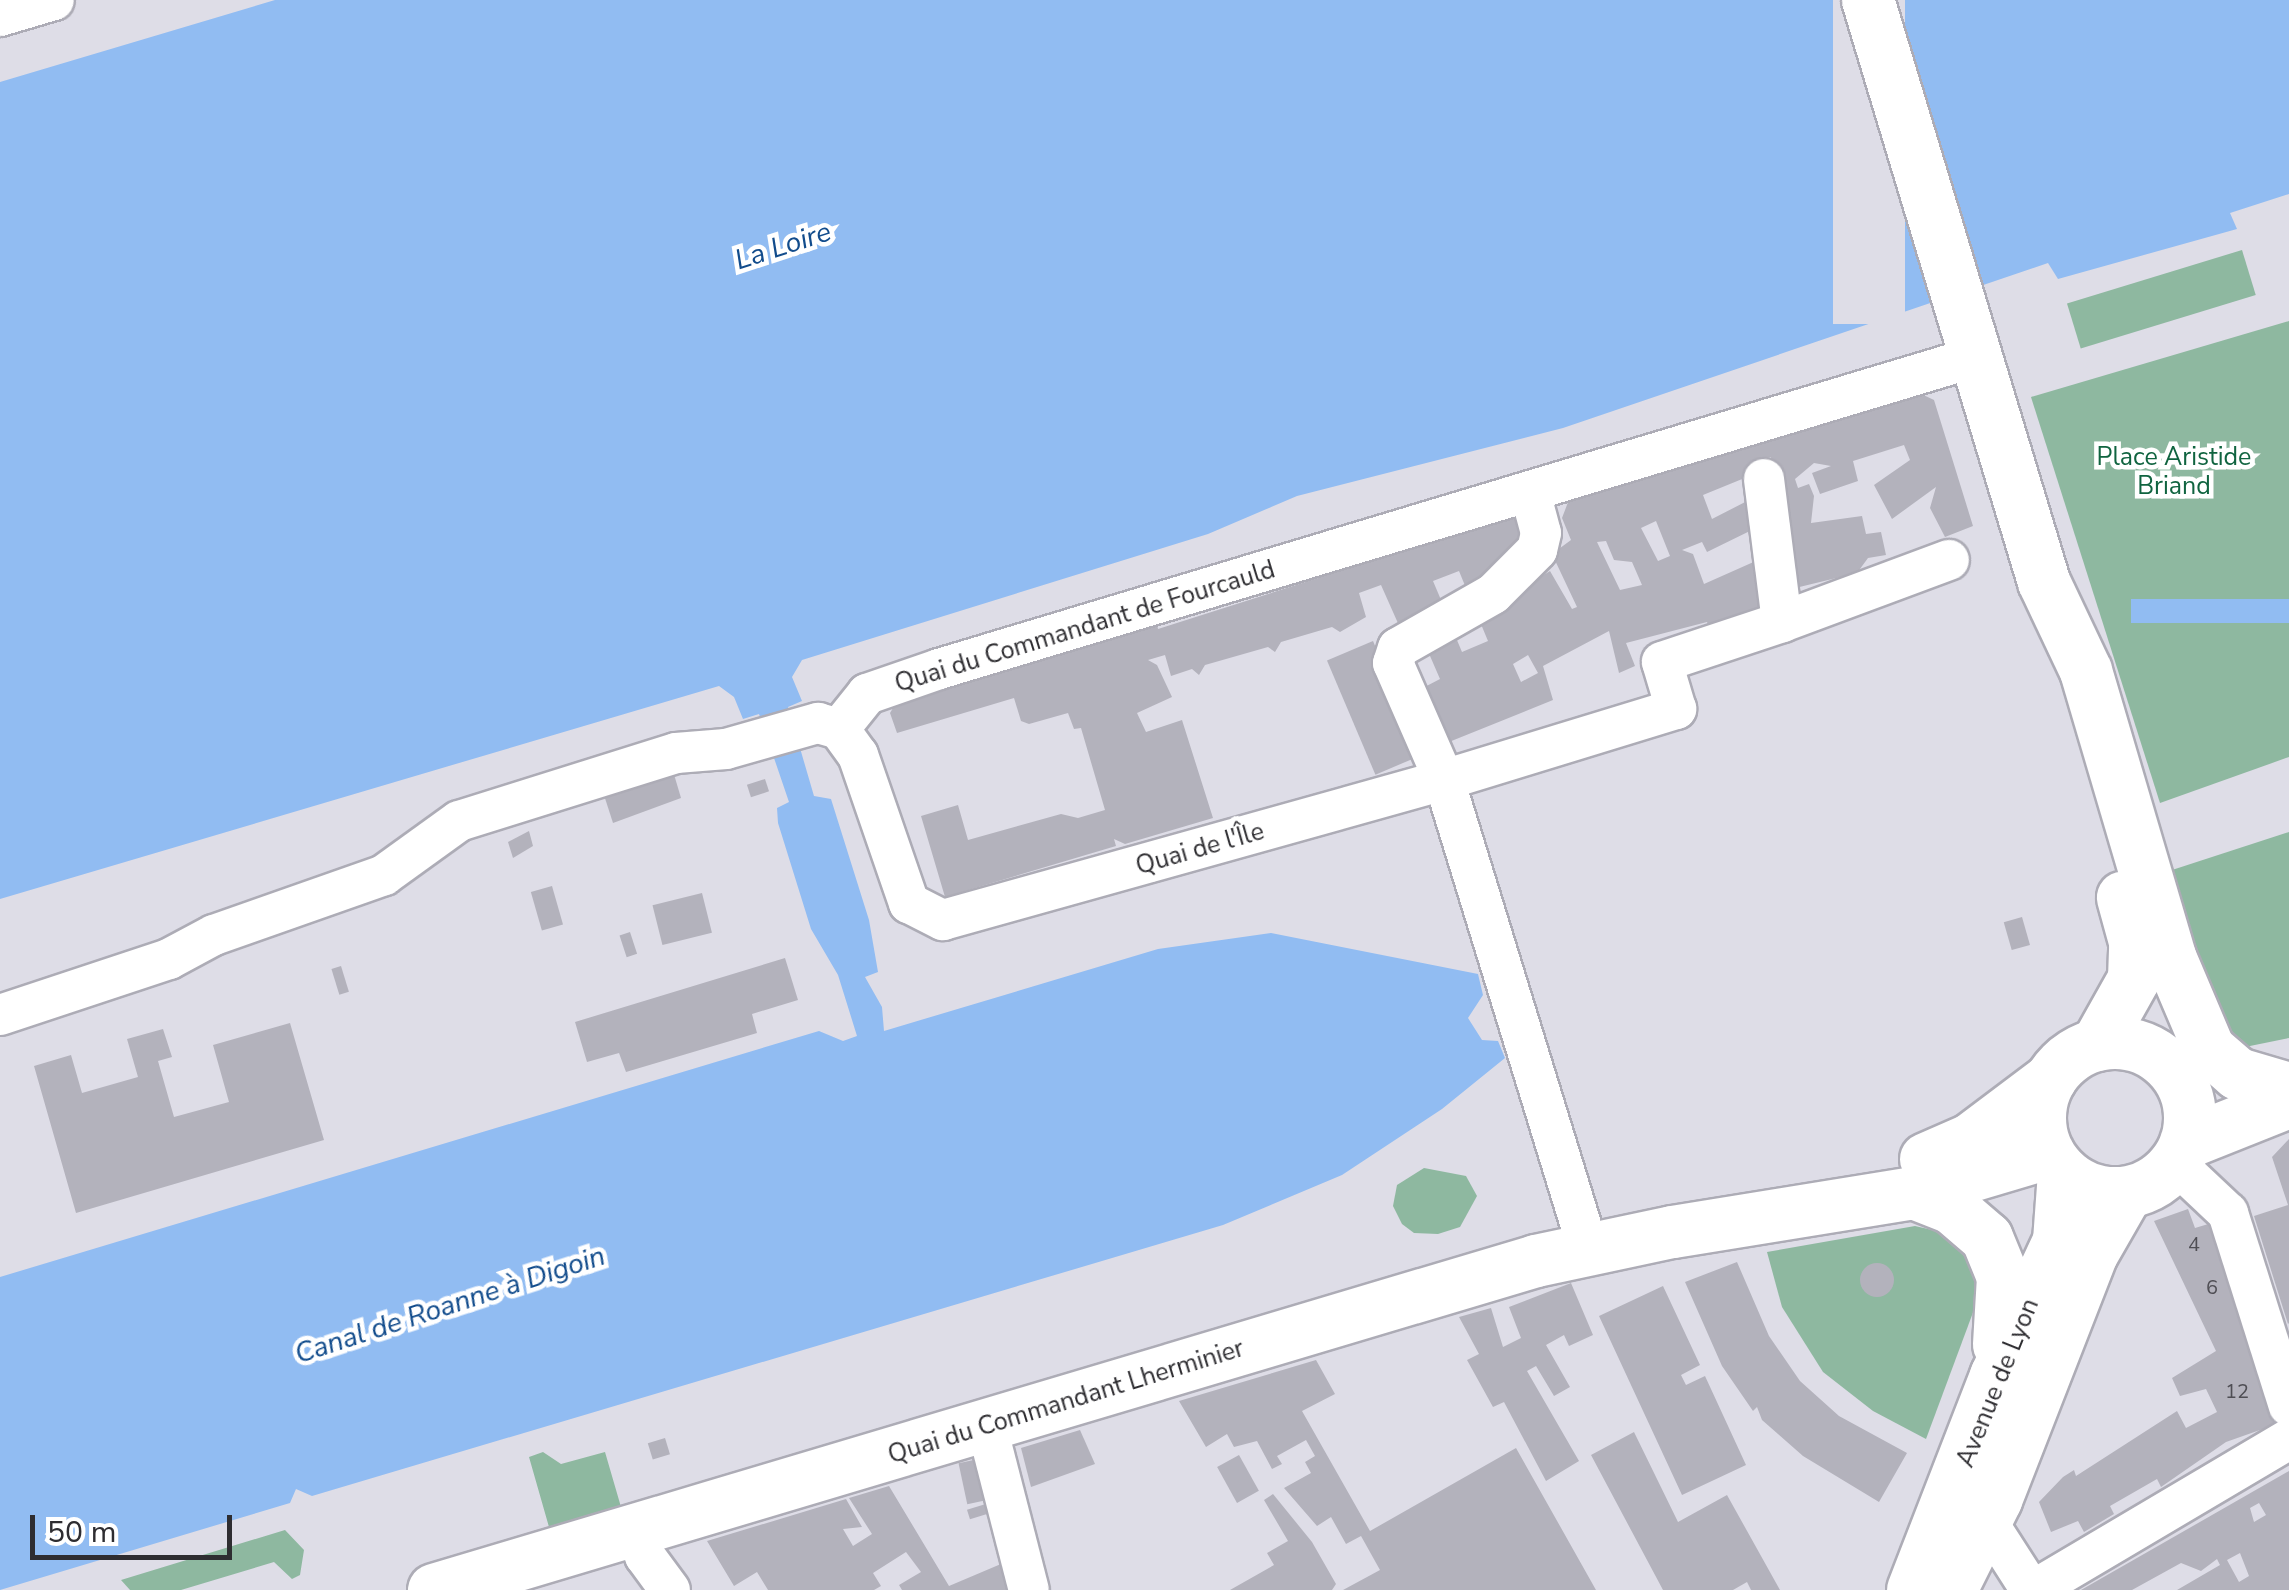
<!DOCTYPE html>
<html>
<head>
<meta charset="utf-8">
<style>
	body { margin:0 }
	#map { position:relative; width:2289px; height:1590px; overflow:hidden; background:#dedde7; font-family:"Nunito Sans",sans-serif }
	div>[style] { position:absolute }
	[style*='--x'] { left:calc(var(--x)*1px); top:calc(var(--y)*1px); width:calc(var(--w)*1px); rotate:calc(var(--a)*1deg) }
	.green>* { inset:0; background:#8eb8a0; transform-origin:0 0 }
	.water>* { inset:0; background:#91bcf2; transform-origin:0 0 }
	.pier>* { inset:0; background:#dedde7; transform-origin:0 0 }
	.building>* { inset:0; background:#b3b2bc; transform-origin:0 0 }
	.round { border-radius:50% }
	.roads { filter:drop-shadow(2px 0 #adacb6) drop-shadow(-2px 0 #adacb6) drop-shadow(0 2px #adacb6) drop-shadow(0 -2px #adacb6) }
	.minor>* { height:40px; margin:-20px; padding:0 20px; transform-origin:20px; border-radius:20px; background:#fff }
	.major>* { height:52px; margin:-26px; padding:0 26px; transform-origin:26px; border-radius:26px; background:#fff }
	.major>.ring { margin:-26px; padding:0; box-sizing:content-box; background:none; border:52px solid #fff; border-radius:50% }
	span { translate:-50% -50%; white-space:nowrap; text-align:center; line-height:1.15; -webkit-text-stroke:9px #fff; paint-order:stroke }
	.number-label { font-size:20px; color:#4f4e54 }
	.number-label span { -webkit-text-stroke-width:0 }
	.park-label { font-size:25px; color:#106440 }
	.street-label { font-size:25px; color:#2e2d31 }
	.water-label { font-size:28px; color:#124c8c; font-style:italic }
	.scale { position:absolute; left:30px; top:1515px; width:202px; height:45px; box-sizing:border-box; border:5px solid #2e2d31; border-top:0; padding-left:12px; font-size:30px; line-height:35px; white-space:nowrap; color:#2e2d31; -webkit-text-stroke:8px #fff; paint-order:stroke }
</style>
</head>
<body>
<div id="map">
	<div class="green">
		<div style="left:2242px;top:250px;width:47px;height:183px;rotate:73deg"></div>
		<div style="clip-path:polygon(2289px 321px,2289px 757px,2160px 803px,2031px 397px)"></div>
		<div style="clip-path:polygon(2289px 832px,2289px 1038px,2245px 1047px,2219px 1026px,2169px 871px)"></div>
		<div style="clip-path:polygon(1424px 1168px,1466px 1176px,1477px 1196px,1460px 1227px,1438px 1234px,1414px 1233px,1402px 1224px,1393px 1206px,1397px 1185px)"></div>
		<div style="clip-path:polygon(1915px 1226px,1941px 1232px,1962px 1252px,1974px 1270px,1978px 1299px,1926px 1439px,1873px 1411px,1823px 1372px,1782px 1307px,1767px 1252px)"></div>
		<div style="clip-path:polygon(543px 1452px,561px 1464px,605px 1452px,621px 1507px,549px 1527px,529px 1457px)"></div>
		<div style="clip-path:polygon(285px 1530px,304px 1550px,300px 1575px,292px 1579px,274px 1562px,181px 1590px,130px 1590px,121px 1580px)"></div>
	</div>
	<div class="water">
		<div style="clip-path:polygon(275px 0,2289px 0,2289px 194px,2230px 213px,2237px 229px,2058px 279px,2048px 263px,1563px 428px,1297px 496px,1208px 534px,802px 660px,792px 677px,802px 701px,788px 707px,814px 796px,831px 799px,869px 920px,878px 972px,865px 977px,882px 1007px,884px 1031px,1158px 949px,1271px 933px,1478px 974px,1483px 995px,1468px 1018px,1482px 1040px,1498px 1041px,1505px 1058px,1442px 1109px,1342px 1175px,1223px 1225px,312px 1496px,296px 1489px,290px 1503px,0 1590px,0 1277px,819px 1031px,843px 1041px,857px 1036px,838px 975px,811px 929px,778px 823px,777px 808px,789px 802px,759px 714px,743px 719px,734px 697px,719px 686px,0 899px,0 82px)"></div>
		<div style="left:2289px;top:599px;width:24px;height:158px;rotate:90deg"></div>
	</div>
	<div class="pier">
		<div style="left:1833px;top:0;width:72px;height:324px"></div>
	</div>
	<div class="building">
		<div style="clip-path:polygon(evenodd,1917px 392px,1934px 400px,1973px 526px,1945px 537px,1930px 508px,1936px 487px,1892px 519px,1874px 485px,1910px 460px,1904px 445px,1853px 461px,1858px 481px,1820px 494px,1812px 473px,1831px 466px,1814px 463px,1795px 479px,1798px 488px,1809px 484px,1814px 496px,1811px 523px,1862px 516px,1866px 534px,1881px 532px,1886px 555px,1868px 558px,1857px 573px,1783px 591px,1771px 457px,1750px 462px,1752px 475px,1703px 495px,1712px 519px,1753px 498px,1756px 528px,1707px 552px,1702px 542px,1682px 550px,1693px 554px,1704px 584px,1758px 560px,1763px 613px,1710px 630px,1707px 622px,1626px 643px,1635px 666px,1619px 673px,1609px 631px,1543px 666px,1553px 700px,1439px 746px,1417px 691px,1440px 679px,1427px 649px,1454px 633px,1462px 652px,1488px 641px,1478px 617px,1550px 571px,1572px 609px,1577px 607px,1552px 554px,1571px 540px,1562px 518px,1570px 497px,1917px 392px,1656px 521px,1670px 556px,1658px 561px,1641px 528px,1656px 521px,1917px 392px,1606px 541px,1614px 560px,1632px 562px,1642px 585px,1620px 590px,1597px 542px,1606px 541px,1917px 392px,1528px 655px,1538px 673px,1521px 682px,1513px 664px,1528px 655px)"></div>
		<div style="clip-path:polygon(1516px 515px,1523px 537px,1468px 593px,1459px 571px,1433px 581px,1444px 607px,1401px 630px,1381px 585px,1359px 593px,1366px 617px,1340px 632px,1332px 627px,1281px 642px,1275px 652px,1268px 647px,1205px 665px,1199px 675px,1192px 669px,1171px 676px,1165px 655px,1148px 660px,1157px 665px,1172px 697px,1137px 713px,1146px 732px,1182px 720px,1213px 818px,1125px 844px,1114px 839px,1116px 846px,945px 897px,921px 816px,958px 805px,968px 840px,1061px 814px,1078px 818px,1105px 810px,1081px 728px,1074px 729px,1068px 713px,1029px 724px,1021px 721px,1014px 698px,897px 733px,890px 713px,896px 703px,1157px 624px,1158px 629px)"></div>
		<div style="left:1373px;top:641px;width:124px;height:50px;rotate:67deg"></div>
		<div style="clip-path:polygon(673px 771px,681px 798px,613px 823px,603px 792px)"></div>
		<div style="left:765px;top:779px;width:13px;height:19px;rotate:72deg"></div>
		<div style="clip-path:polygon(529px 831px,533px 846px,513px 858px,508px 842px)"></div>
		<div style="left:552px;top:886px;width:40px;height:22px;rotate:74deg"></div>
		<div style="left:702px;top:893px;width:41px;height:51px;rotate:76deg"></div>
		<div style="left:2022px;top:917px;width:29px;height:19px;rotate:74deg"></div>
		<div style="left:630px;top:932px;width:23px;height:11px;rotate:72deg"></div>
		<div style="clip-path:polygon(785px 958px,798px 1000px,752px 1014px,757px 1033px,626px 1072px,619px 1053px,587px 1062px,575px 1022px)"></div>
		<div style="left:341px;top:966px;width:27px;height:10px;rotate:73deg"></div>
		<div style="clip-path:polygon(290px 1023px,324px 1140px,76px 1213px,34px 1066px,71px 1055px,82px 1093px,138px 1077px,127px 1039px,163px 1029px,172px 1057px,158px 1061px,174px 1117px,229px 1102px,213px 1045px)"></div>
		<div style="clip-path:polygon(2289px 1139px,2289px 1323px,2288px 1324px,2254px 1216px,2288px 1205px,2272px 1157px)"></div>
		<div style="clip-path:polygon(2188px 1209px,2195px 1228px,2215px 1222px,2277px 1424px,2226px 1442px,2161px 1487px,2157px 1479px,2110px 1506px,2114px 1514px,2084px 1532px,2078px 1521px,2051px 1532px,2039px 1502px,2063px 1477px,2074px 1470px,2076px 1476px,2177px 1411px,2186px 1428px,2217px 1412px,2206px 1389px,2180px 1396px,2172px 1378px,2216px 1351px,2154px 1221px)"></div>
		<div style="clip-path:polygon(1737px 1262px,1769px 1336px,1800px 1381px,1839px 1416px,1907px 1453px,1879px 1502px,1803px 1456px,1762px 1420px,1757px 1407px,1753px 1411px,1722px 1366px,1685px 1282px)"></div>
		<div class="round" style="left:1860px;top:1263px;width:34px;height:34px"></div>
		<div style="clip-path:polygon(1571px 1283px,1593px 1335px,1569px 1346px,1564px 1335px,1546px 1345px,1570px 1387px,1554px 1396px,1536px 1366px,1527px 1371px,1579px 1461px,1546px 1481px,1504px 1402px,1493px 1407px,1467px 1360px,1479px 1354px,1459px 1317px,1491px 1308px,1503px 1347px,1521px 1338px,1509px 1307px)"></div>
		<div style="clip-path:polygon(1663px 1286px,1700px 1365px,1681px 1375px,1686px 1385px,1705px 1376px,1746px 1465px,1682px 1495px,1599px 1316px)"></div>
		<div style="clip-path:polygon(1316px 1360px,1335px 1394px,1302px 1411px,1370px 1531px,1516px 1448px,1596px 1590px,1343px 1590px,1380px 1570px,1361px 1536px,1346px 1544px,1331px 1517px,1317px 1526px,1284px 1488px,1311px 1473px,1305px 1462px,1315px 1456px,1306px 1440px,1277px 1456px,1282px 1464px,1272px 1469px,1257px 1441px,1234px 1447px,1227px 1434px,1206px 1447px,1179px 1401px)"></div>
		<div style="clip-path:polygon(1080px 1430px,1095px 1464px,1031px 1487px,1021px 1448px)"></div>
		<div style="clip-path:polygon(1634px 1432px,1678px 1522px,1727px 1495px,1780px 1590px,1751px 1590px,1747px 1582px,1733px 1590px,1663px 1590px,1591px 1455px)"></div>
		<div style="left:665px;top:1438px;width:17px;height:18px;rotate:73deg"></div>
		<div style="left:1239px;top:1455px;width:41px;height:25px;rotate:61deg"></div>
		<div style="left:983px;top:1458px;width:42px;height:25px;rotate:78deg"></div>
		<div style="clip-path:polygon(evenodd,2289px 1471px,2289px 1590px,2177px 1590px,2220px 1565px,2217px 1559px,2201px 1571px,2181px 1563px,2132px 1590px,2081px 1590px,2289px 1471px,2259px 1503px,2266px 1515px,2254px 1522px,2250px 1508px,2259px 1503px,2289px 1471px,2240px 1553px,2249px 1576px,2239px 1582px,2227px 1560px,2240px 1553px)"></div>
		<div style="clip-path:polygon(889px 1486px,949px 1586px,1008px 1561px,1015px 1590px,902px 1590px,899px 1585px,921px 1572px,906px 1552px,873px 1573px,881px 1586px,874px 1590px,768px 1590px,757px 1572px,734px 1586px,707px 1541px,846px 1499px,862px 1527px,843px 1529px,853px 1546px,872px 1534px,849px 1498px)"></div>
		<div style="clip-path:polygon(1273px 1494px,1312px 1542px,1336px 1584px,1332px 1590px,1230px 1590px,1274px 1565px,1267px 1553px,1288px 1541px,1264px 1500px)"></div>
		<div style="left:989px;top:1503px;width:10px;height:23px;rotate:73deg"></div>
	</div>
	<div class="roads">
		<div class="minor">
			<div style="--x:0;--y:16;--w:56;--a:-16.5"></div>
			<div style="--x:1530;--y:492;--w:42;--a:75"></div>
			<div style="--x:1541;--y:533;--w:17;--a:103"></div>
			<div style="--x:1537;--y:550;--w:62;--a:135"></div>
			<div style="--x:1493;--y:594;--w:109;--a:150.4"></div>
			<div style="--x:1398;--y:648;--w:16;--a:108"></div>
			<div style="--x:1393;--y:663;--w:128;--a:66.4"></div>
			<div style="--x:1444;--y:780;--w:492;--a:72.9"></div>
			<div style="--x:1782;--y:622;--w:178;--a:-20.4"></div>
			<div style="--x:839;--y:729;--w:45;--a:-51.3"></div>
			<div style="--x:867;--y:694;--w:76;--a:-19.1"></div>
			<div style="--x:939;--y:669;--w:1082;--a:-16.76"></div>
			<div style="--x:0;--y:1015;--w:178;--a:-18.3"></div>
			<div style="--x:169;--y:959;--w:51;--a:-28.1"></div>
			<div style="--x:214;--y:935;--w:180;--a:-19.4"></div>
			<div style="--x:384;--y:875;--w:92;--a:-35.8"></div>
			<div style="--x:459;--y:821;--w:227;--a:-17.4"></div>
			<div style="--x:676;--y:753;--w:50;--a:-4.6"></div>
			<div style="--x:726;--y:749;--w:96;--a:-15.8"></div>
			<div style="--x:818;--y:723;--w:22;--a:16"></div>
			<div style="--x:839;--y:729;--w:32;--a:54"></div>
			<div style="--x:858;--y:755;--w:157;--a:71"></div>
			<div style="--x:909;--y:903;--w:38;--a:27"></div>
			<div style="--x:943;--y:920;--w:520;--a:-15.61"></div>
			<div style="--x:1444;--y:780;--w:243;--a:-17"></div>
			<div style="--x:1676;--y:709;--w:49;--a:-106.6"></div>
			<div style="--x:1662;--y:662;--w:126;--a:-18.4"></div>
			<div style="--x:1782;--y:622;--w:144;--a:-97.2"></div>
			<div style="--x:2176;--y:1164;--w:71;--a:43.3"></div>
			<div style="--x:2228;--y:1213;--w:202;--a:72.5"></div>
			<div style="--x:987;--y:1427;--w:168;--a:75.6"></div>
			<div style="--x:1986;--y:1520;--w:83;--a:57.3"></div>
			<div style="--x:638;--y:1530;--w:27;--a:75"></div>
			<div style="--x:645;--y:1556;--w:42;--a:53.7"></div>
			<div style="--x:2034;--y:1590;--w:296;--a:-30.6"></div>
		</div>
		<div class="major">
			<div style="--x:1868;--y:0;--w:608;--a:73.17"></div>
			<div style="--x:2044;--y:582;--w:98;--a:64.7"></div>
			<div style="--x:2086;--y:671;--w:298;--a:73.6"></div>
			<div style="--x:2170;--y:957;--w:100;--a:67"></div>
			<div style="--x:2209;--y:1049;--w:38;--a:41"></div>
			<div style="--x:2238;--y:1074;--w:53;--a:16.4"></div>
			<div class="ring" style="left:2040px;top:1043px;width:98px;height:98px"></div>
			<div style="--x:2097;--y:1045;--w:76;--a:-60.7"></div>
			<div style="--x:2134;--y:979;--w:37;--a:-88"></div>
			<div style="--x:2135;--y:942;--w:46;--a:-105.3"></div>
			<div style="--x:2186;--y:1143;--w:111;--a:-21.7"></div>
			<div style="--x:1926;--y:1159;--w:48;--a:-23.4"></div>
			<div style="--x:1970;--y:1140;--w:101;--a:-37"></div>
			<div style="--x:1914;--y:1193;--w:41;--a:21.5"></div>
			<div style="--x:1952;--y:1208;--w:46;--a:40.6"></div>
			<div style="--x:1987;--y:1238;--w:42;--a:67.7"></div>
			<div style="--x:2003;--y:1277;--w:68;--a:93.4"></div>
			<div style="--x:434;--y:1590;--w:1150;--a:-16.62"></div>
			<div style="--x:1536;--y:1261;--w:140;--a:-12"></div>
			<div style="--x:1673;--y:1232;--w:244;--a:-9.2"></div>
			<div style="--x:1914;--y:1193;--w:140;--a:-16.6"></div>
			<div style="--x:1913;--y:1590;--w:230;--a:-68.8"></div>
			<div style="--x:1996;--y:1376;--w:149;--a:-65"></div>
			<div style="--x:2059;--y:1241;--w:68;--a:-85.8"></div>
			<div style="--x:1951;--y:1590;--w:101;--a:-63.4"></div>
			<div style="--x:1996;--y:1500;--w:264;--a:-68.7"></div>
			<div style="--x:2092;--y:1254;--w:70;--a:-60.2"></div>
		</div>
	</div>
	<div class="number-label">
		<span style="left:2194px;top:1244px">4</span>
		<span style="left:2212px;top:1287px">6</span>
		<span style="left:2237px;top:1391px">12</span>
	</div>
	<div class="park-label">
		<span style="left:2174px;top:472px">Place Aristide<br>Briand</span>
	</div>
	<div class="street-label">
		<span style="left:1085px;top:627px;rotate:-17deg">Quai du Commandant de Fourcauld</span>
		<span style="left:1200px;top:849px;rotate:-16deg">Quai de l'Île</span>
		<span style="left:1998px;top:1383px;rotate:-68deg">Avenue de Lyon</span>
		<span style="left:1066px;top:1402px;rotate:-17deg">Quai du Commandant Lherminier</span>
	</div>
	<div class="water-label">
		<span style="left:783px;top:246px;rotate:-18deg">La Loire</span>
		<span style="left:450px;top:1305px;rotate:-18deg">Canal de Roanne à Digoin</span>
	</div>
	<div class="scale">50 m</div>
</div>
</body>
</html>
